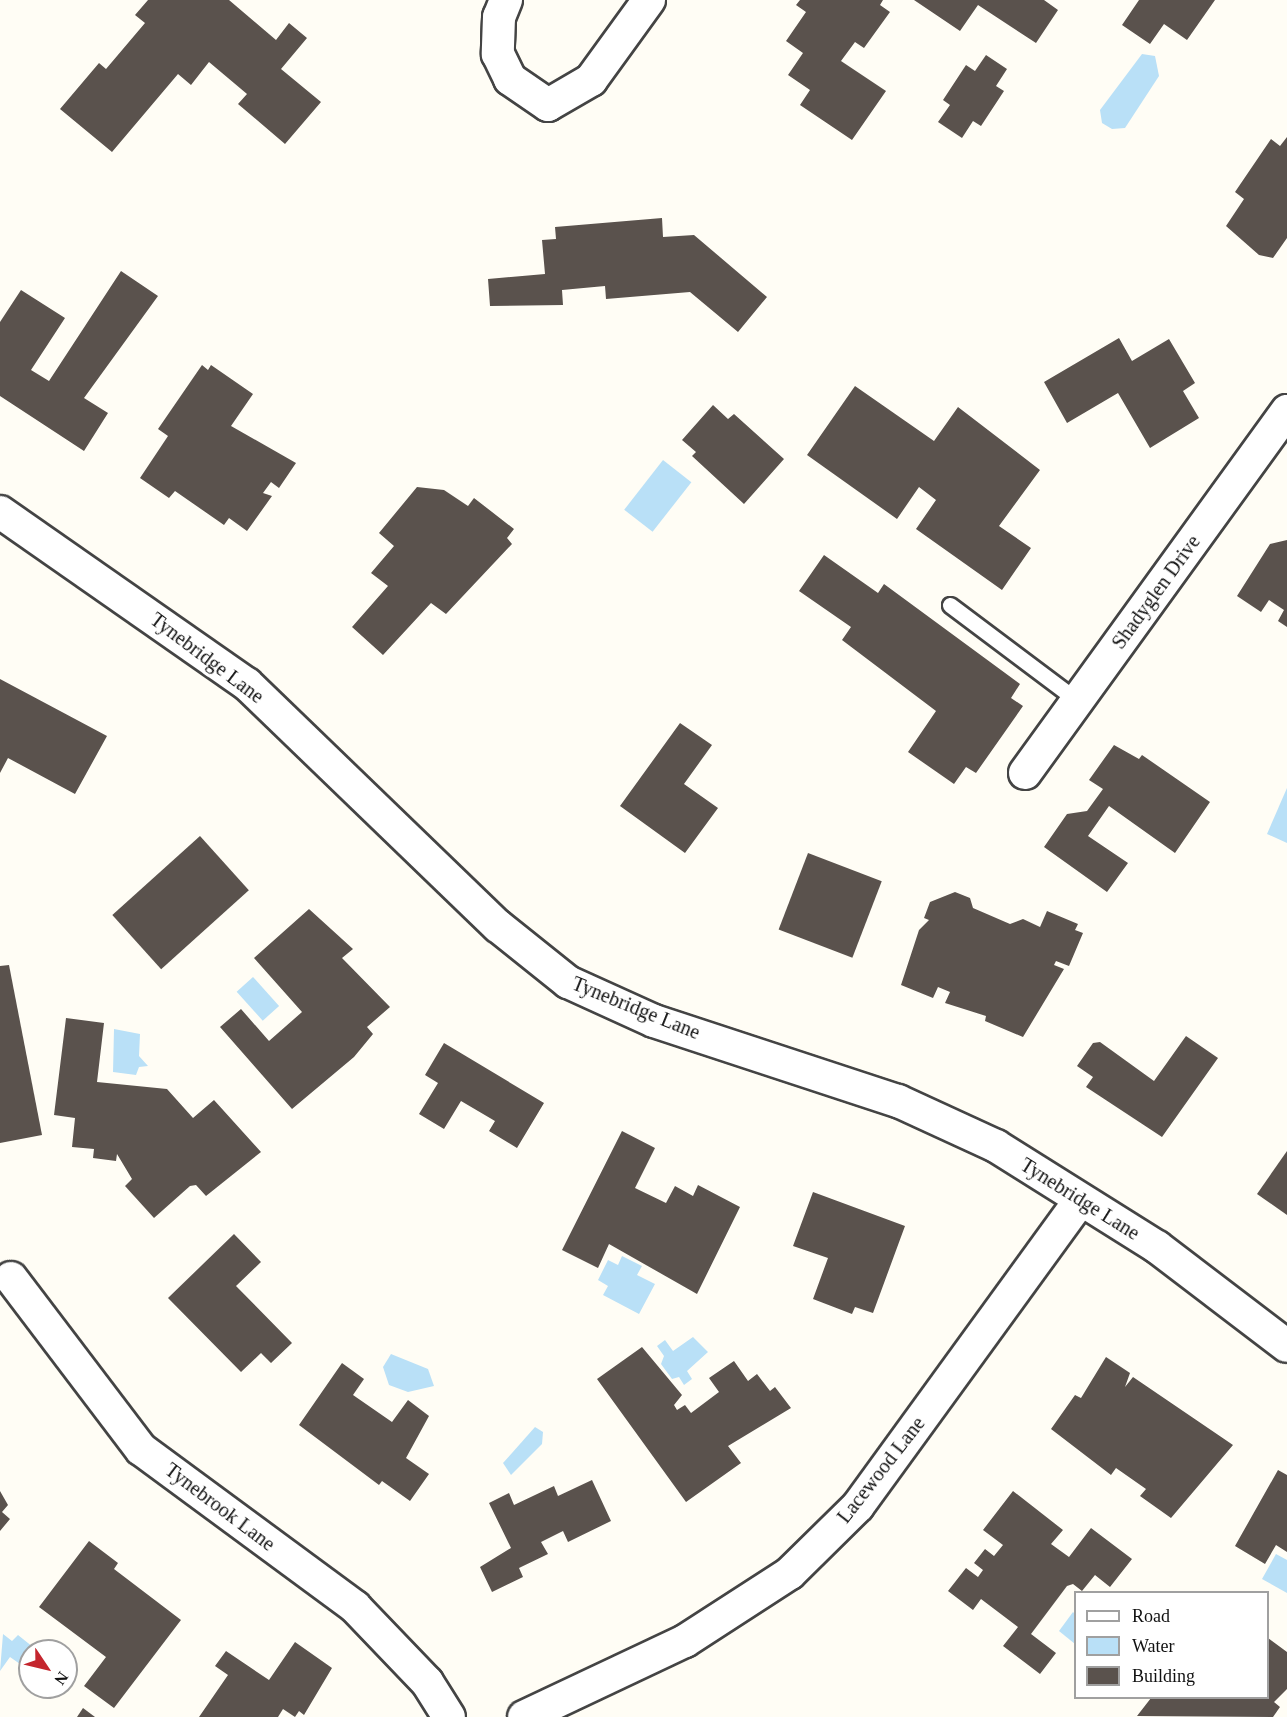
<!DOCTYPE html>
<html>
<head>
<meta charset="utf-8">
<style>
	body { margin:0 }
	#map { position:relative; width:1287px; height:1717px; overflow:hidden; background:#fffdf5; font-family:"Times New Roman",serif }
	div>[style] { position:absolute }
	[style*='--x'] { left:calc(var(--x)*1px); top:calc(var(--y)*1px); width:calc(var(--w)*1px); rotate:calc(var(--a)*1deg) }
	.water>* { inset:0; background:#b9e0f7; transform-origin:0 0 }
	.building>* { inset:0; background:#5a524d; transform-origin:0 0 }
	.roads { filter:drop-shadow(2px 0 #444) drop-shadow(-2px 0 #444) drop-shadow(0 2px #444) drop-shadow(0 -2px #444) }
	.lane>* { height:15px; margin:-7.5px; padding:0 7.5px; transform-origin:7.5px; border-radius:7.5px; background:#fff }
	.street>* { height:32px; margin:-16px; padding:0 16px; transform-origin:16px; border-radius:16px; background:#fff }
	span { translate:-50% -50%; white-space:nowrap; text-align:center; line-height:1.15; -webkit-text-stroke:6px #fff; paint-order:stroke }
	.street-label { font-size:20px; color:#111 }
	.legend { position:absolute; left:1074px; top:1591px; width:195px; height:108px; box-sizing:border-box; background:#fff; border:2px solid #a0a0a0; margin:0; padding:8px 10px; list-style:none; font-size:18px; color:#111 }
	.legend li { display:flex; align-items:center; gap:12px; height:30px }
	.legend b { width:30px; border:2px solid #a0a0a0 }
	.north { position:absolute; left:18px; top:1639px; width:60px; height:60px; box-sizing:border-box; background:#fff; border:2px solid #a0a0a0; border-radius:50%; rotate:125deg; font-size:16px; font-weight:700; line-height:24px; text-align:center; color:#111 }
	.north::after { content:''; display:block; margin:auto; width:21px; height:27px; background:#c4262e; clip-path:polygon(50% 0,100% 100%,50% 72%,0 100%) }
</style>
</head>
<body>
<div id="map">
	<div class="water">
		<div style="clip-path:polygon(1142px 54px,1155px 56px,1159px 76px,1125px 128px,1112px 129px,1102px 123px,1100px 110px)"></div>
		<div style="left:663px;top:460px;width:36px;height:63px;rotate:38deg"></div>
		<div style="clip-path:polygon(1287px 788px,1287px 843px,1267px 834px)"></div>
		<div style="left:253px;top:977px;width:39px;height:22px;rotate:48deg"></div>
		<div style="clip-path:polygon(114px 1029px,140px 1034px,139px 1056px,148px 1066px,139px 1067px,136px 1075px,113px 1072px)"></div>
		<div style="clip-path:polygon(622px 1256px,642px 1266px,637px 1275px,655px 1284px,639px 1314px,603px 1295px,608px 1286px,598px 1280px,608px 1260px,618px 1265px)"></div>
		<div style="clip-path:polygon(693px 1337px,708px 1352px,687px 1371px,692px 1379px,684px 1385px,679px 1377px,672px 1379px,661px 1364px,664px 1356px,657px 1346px,665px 1340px,673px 1351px)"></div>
		<div style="clip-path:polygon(391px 1354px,428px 1369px,434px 1386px,408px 1392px,389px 1385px,383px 1367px)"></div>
		<div style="clip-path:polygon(535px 1427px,543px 1432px,542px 1444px,511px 1475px,503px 1463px)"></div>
		<div style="clip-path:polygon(1276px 1554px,1287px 1560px,1287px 1593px,1262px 1579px)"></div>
		<div style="clip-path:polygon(1073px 1612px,1075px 1614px,1075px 1644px,1059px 1631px)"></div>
		<div style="clip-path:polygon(3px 1634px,12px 1641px,18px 1635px,33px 1647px,20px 1664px,10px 1657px,0 1671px)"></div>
	</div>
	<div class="building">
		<div style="clip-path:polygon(148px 0,229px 0,276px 40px,289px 23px,307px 38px,281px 69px,321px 102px,285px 144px,238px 104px,247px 94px,209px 62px,191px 85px,178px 74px,112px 152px,60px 109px,99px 63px,106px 69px,145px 23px,135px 15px)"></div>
		<div style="clip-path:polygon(800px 0,883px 0,880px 5px,890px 12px,864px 48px,855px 42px,841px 61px,886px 91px,852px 140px,800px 105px,810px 90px,788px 75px,803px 53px,786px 41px,806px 12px,796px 5px)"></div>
		<div style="clip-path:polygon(914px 0,1044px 0,1058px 10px,1036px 43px,978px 5px,960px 31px)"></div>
		<div style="clip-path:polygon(1139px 0,1215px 0,1187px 40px,1164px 24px,1150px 44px,1122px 25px)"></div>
		<div style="clip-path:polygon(986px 55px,1007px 69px,996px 86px,1004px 91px,981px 126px,973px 121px,962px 138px,938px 122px,950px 105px,943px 100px,966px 65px,975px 71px)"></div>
		<div style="clip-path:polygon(1287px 137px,1287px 238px,1273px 258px,1259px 255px,1226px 226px,1244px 199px,1235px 192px,1271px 139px,1280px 146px)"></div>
		<div style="clip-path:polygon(662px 218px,663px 237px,694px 235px,767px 297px,738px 332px,690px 292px,606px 299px,605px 286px,562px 290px,563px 305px,490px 306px,488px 279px,545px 274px,542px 240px,556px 239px,555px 227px)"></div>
		<div style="clip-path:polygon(121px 271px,158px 296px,84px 398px,108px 413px,84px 451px,0 396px,0 322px,21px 290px,65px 318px,31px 370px,49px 381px)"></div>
		<div style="clip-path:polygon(1119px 338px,1132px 361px,1169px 339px,1195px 383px,1183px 391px,1199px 418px,1150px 448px,1118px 393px,1067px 423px,1044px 382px)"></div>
		<div style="clip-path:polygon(202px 365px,208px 370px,211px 365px,253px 394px,231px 426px,296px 463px,279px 488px,271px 482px,263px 493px,272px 496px,247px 531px,229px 518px,224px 525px,175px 491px,169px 498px,140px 478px,168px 436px,158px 429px)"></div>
		<div style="clip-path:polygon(855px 386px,934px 441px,958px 407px,1040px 470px,999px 526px,1031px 548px,1002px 590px,916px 529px,936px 500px,919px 487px,897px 519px,807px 455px)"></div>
		<div style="clip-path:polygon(713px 405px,728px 419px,734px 414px,784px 459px,744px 504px,692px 456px,696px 452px,682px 440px)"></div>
		<div style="clip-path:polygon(417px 487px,444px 490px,468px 506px,474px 498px,514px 529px,507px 538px,512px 544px,446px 614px,431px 603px,383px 655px,352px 627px,388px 586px,371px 573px,394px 546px,379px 533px)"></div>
		<div style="clip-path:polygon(1287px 540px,1287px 627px,1278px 621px,1284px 610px,1269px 600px,1261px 612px,1237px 596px,1270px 544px)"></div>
		<div style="clip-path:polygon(824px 555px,878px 593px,884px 584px,1020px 684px,1011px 698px,1023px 706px,976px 773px,966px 767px,954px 784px,908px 752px,936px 711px,842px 640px,851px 627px,799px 591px)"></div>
		<div style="clip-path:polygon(0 679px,107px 736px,75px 794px,8px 758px,0 773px)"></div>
		<div style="clip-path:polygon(680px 723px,712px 745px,684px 784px,718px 808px,685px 853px,620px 806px)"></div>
		<div style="clip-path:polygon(1114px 745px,1139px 759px,1142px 755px,1210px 802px,1175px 853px,1109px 806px,1088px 836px,1128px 863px,1107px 892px,1044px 847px,1067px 814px,1087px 811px,1103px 789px,1089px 780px)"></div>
		<div style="left:200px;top:836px;width:73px;height:118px;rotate:48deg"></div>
		<div style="left:808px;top:853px;width:79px;height:82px;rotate:21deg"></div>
		<div style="clip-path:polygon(955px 892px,970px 898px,973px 908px,1010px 924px,1023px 919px,1040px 927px,1047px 911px,1078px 924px,1075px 930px,1083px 933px,1069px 966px,1056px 961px,1054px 965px,1064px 969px,1023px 1037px,985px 1021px,986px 1016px,945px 1003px,950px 992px,938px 987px,933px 998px,901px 985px,919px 930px,929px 920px,924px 918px,930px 902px)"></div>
		<div style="clip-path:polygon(309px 909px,353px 949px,342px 958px,390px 1007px,367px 1027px,373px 1034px,354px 1057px,292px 1109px,220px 1027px,241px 1009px,269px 1041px,302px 1012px,254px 958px)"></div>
		<div style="clip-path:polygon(9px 965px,42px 1135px,0 1143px,0 966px)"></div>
		<div style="clip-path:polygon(66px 1018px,104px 1023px,97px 1082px,167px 1089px,193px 1118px,214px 1100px,261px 1152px,206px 1196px,196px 1185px,190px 1186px,154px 1218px,125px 1186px,132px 1179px,117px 1154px,116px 1161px,93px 1158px,94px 1149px,72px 1147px,75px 1118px,54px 1115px)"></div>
		<div style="clip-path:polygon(1186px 1036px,1218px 1058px,1162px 1137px,1086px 1087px,1093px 1077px,1077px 1066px,1093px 1043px,1100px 1042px,1154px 1081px)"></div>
		<div style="clip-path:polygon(444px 1043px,544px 1103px,517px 1148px,489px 1131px,495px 1121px,461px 1101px,444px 1129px,419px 1114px,438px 1083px,425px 1075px)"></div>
		<div style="clip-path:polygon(622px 1131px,655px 1148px,635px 1188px,666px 1203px,675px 1186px,693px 1196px,698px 1185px,740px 1207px,697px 1294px,609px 1244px,598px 1268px,562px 1250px)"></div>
		<div style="clip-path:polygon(1287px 1151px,1287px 1215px,1257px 1194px)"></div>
		<div style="clip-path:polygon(813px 1192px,905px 1226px,873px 1313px,855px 1307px,852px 1314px,813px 1299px,828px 1258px,793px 1246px)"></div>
		<div style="clip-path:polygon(234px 1234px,261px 1262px,236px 1286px,292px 1343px,271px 1363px,261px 1353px,241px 1372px,168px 1298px)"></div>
		<div style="clip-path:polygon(642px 1347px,682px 1395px,674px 1405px,677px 1410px,685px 1405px,691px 1413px,719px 1392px,709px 1378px,734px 1361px,748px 1381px,757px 1374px,770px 1391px,775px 1387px,791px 1408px,728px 1446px,741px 1463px,686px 1502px,597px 1379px)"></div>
		<div style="clip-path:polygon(1106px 1357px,1130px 1373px,1125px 1387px,1133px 1377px,1233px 1445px,1171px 1518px,1140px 1496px,1146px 1489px,1116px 1468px,1111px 1475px,1051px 1429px,1075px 1395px,1081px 1398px)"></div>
		<div style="clip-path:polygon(342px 1363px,364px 1379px,353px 1395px,392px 1422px,408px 1400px,429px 1416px,406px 1458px,429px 1474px,410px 1501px,382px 1481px,379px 1485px,299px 1425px)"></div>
		<div style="clip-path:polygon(1278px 1470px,1287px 1475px,1287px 1552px,1276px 1545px,1265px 1564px,1235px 1546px)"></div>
		<div style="clip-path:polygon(592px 1480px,611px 1521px,568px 1542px,563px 1531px,541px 1542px,548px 1554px,519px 1568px,523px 1577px,492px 1592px,480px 1567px,511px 1548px,489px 1503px,509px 1493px,514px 1505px,554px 1486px,558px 1496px)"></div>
		<div style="clip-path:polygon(0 1491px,8px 1505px,2px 1512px,10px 1519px,0 1531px)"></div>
		<div style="clip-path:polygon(1013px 1491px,1063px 1530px,1051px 1544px,1069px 1557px,1091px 1528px,1132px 1559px,1110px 1587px,1095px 1575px,1082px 1591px,1073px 1584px,1067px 1586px,1031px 1634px,1056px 1653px,1040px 1674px,1003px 1646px,1018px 1627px,981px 1599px,973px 1610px,948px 1591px,966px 1568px,978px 1577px,983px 1570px,974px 1563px,985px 1549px,994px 1556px,1003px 1545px,983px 1530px)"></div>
		<div style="clip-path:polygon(89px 1541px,118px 1563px,114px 1569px,181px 1620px,114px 1708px,84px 1686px,106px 1657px,39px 1607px)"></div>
		<div style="clip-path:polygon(1268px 1638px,1287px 1652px,1287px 1689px,1274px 1702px,1280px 1707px,1273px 1717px,1137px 1716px,1151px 1698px,1268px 1698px)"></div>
		<div style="clip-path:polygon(295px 1642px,332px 1668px,304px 1715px,299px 1711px,295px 1717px,283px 1709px,278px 1717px,199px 1717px,228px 1675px,215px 1666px,226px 1651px,269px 1680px)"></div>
		<div style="clip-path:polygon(83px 1708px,95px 1717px,77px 1717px)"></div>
	</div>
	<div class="roads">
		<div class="lane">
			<div style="--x:950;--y:605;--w:160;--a:36.9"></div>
		</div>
		<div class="street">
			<div style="--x:506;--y:0;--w:18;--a:112"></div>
			<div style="--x:499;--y:17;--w:37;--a:92"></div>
			<div style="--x:498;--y:54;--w:28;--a:64"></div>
			<div style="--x:510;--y:79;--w:46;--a:34.4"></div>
			<div style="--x:548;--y:105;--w:50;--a:-30.2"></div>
			<div style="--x:591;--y:80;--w:99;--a:-54.1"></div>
			<div style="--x:0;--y:512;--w:301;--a:34.9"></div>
			<div style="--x:247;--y:684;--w:349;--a:44"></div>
			<div style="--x:498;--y:926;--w:90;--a:38.7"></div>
			<div style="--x:568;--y:982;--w:94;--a:24.4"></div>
			<div style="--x:654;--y:1021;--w:257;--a:18.2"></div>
			<div style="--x:898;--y:1101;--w:108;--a:24.7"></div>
			<div style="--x:996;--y:1146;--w:190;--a:32.1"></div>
			<div style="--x:1157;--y:1247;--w:163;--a:37.3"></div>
			<div style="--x:1025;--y:773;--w:447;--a:-54.1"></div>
			<div style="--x:11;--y:1278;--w:215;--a:52.8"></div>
			<div style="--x:141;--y:1449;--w:266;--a:36.4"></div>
			<div style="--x:355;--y:1607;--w:104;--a:46.2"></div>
			<div style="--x:427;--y:1682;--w:41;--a:57.8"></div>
			<div style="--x:524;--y:1717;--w:178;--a:-25.3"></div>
			<div style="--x:685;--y:1641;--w:125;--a:-32.9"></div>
			<div style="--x:790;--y:1573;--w:95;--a:-44.6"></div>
			<div style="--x:858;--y:1506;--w:376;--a:-54"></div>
		</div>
	</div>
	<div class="street-label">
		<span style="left:1156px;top:592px;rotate:-54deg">Shadyglen Drive</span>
		<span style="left:207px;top:658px;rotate:37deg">Tynebridge Lane</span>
		<span style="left:636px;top:1008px;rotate:22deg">Tynebridge Lane</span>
		<span style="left:1080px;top:1199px;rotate:32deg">Tynebridge Lane</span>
		<span style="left:881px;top:1470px;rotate:-52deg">Lacewood Lane</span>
		<span style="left:220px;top:1507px;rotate:37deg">Tynebrook Lane</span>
	</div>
	<ul class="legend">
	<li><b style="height:8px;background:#fff"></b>Road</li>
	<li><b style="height:16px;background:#b9e0f7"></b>Water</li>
	<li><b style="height:16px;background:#5a524d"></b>Building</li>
	</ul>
	<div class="north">N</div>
</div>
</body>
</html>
